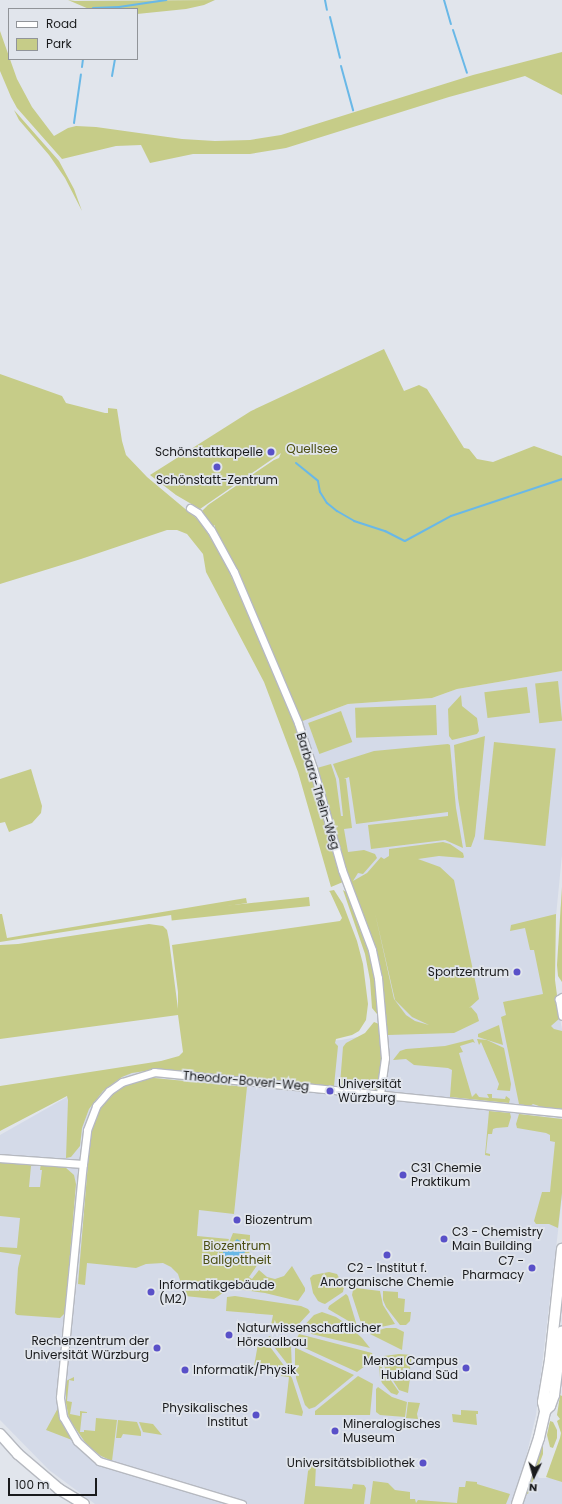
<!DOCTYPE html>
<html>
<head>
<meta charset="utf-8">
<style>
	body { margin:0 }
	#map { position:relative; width:562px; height:1504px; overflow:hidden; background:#e1e5ec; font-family:Poppins,sans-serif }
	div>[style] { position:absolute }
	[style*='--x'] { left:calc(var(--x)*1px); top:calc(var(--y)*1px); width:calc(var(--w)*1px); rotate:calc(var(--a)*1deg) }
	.built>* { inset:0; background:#d4dae8 }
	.green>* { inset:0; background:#c6cc88; transform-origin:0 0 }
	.water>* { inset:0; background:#69b8e7 }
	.stream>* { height:2px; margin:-1px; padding:0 1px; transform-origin:1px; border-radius:1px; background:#69b8e7 }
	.roads { filter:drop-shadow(1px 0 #b6b9c0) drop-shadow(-1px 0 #b6b9c0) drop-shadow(0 1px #b6b9c0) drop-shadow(0 -1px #b6b9c0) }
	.street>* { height:7px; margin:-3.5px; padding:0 3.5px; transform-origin:3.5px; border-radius:3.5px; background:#fff }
	.secondary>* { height:10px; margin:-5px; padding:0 5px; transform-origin:5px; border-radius:5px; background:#fff }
	.dots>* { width:11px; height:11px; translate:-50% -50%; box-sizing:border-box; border:2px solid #e1e5ec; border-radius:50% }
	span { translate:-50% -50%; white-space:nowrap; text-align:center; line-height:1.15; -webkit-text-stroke:3.5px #e1e5ec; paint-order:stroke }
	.park-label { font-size:12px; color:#4b4e12 }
	.poi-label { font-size:12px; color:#1a1b1d }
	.right { translate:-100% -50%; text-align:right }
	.left { translate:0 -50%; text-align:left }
	.street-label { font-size:12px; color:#1a1b1d }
	.legend { position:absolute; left:8px; top:8px; width:130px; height:52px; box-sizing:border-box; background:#e1e5ec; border:1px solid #919499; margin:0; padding:5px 7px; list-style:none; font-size:12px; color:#1a1b1d }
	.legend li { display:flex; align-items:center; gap:8px; height:20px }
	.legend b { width:20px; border:1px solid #919499 }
	.north { position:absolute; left:514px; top:1456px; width:40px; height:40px; -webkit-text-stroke:3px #e1e5ec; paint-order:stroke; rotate:185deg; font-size:11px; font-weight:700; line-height:16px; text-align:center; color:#1a1b1d }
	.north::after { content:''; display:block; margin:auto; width:14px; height:18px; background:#1a1b1d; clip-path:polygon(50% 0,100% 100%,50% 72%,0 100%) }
	.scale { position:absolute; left:8px; top:1478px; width:89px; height:18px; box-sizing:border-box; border:2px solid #1a1b1d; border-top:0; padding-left:5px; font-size:12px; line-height:14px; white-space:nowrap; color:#1a1b1d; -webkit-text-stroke:3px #e1e5ec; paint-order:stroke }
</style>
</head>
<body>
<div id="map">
	<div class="built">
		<div style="clip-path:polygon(562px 671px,562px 855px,556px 916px,550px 945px,554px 988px,562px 1029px,562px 1198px,536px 1415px,526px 1457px,539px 1478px,553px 1478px,562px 1482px,562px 1504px,95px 1504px,49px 1470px,0 1420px,0 1135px,67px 1097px,89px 1098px,123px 1071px,291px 1043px,341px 1040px,385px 1032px,382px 981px,373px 947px,346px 874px,317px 767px,300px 722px,348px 704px,432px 698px,457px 689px)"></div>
	</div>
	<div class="green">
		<div style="clip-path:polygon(68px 0,75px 1px,215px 0,204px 5px,186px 9px,137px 14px,137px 9px,89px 9px)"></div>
		<div style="clip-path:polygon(0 31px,17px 79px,32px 107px,54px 136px,68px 128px,76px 126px,96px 127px,182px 139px,215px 141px,250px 140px,281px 135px,473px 75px,562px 52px,562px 95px,525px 76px,449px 97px,286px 148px,250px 154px,193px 154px,150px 163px,141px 145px,116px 146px,62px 159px,17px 108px,11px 97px,0 71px)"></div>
		<div style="clip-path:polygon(14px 110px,59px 161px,74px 189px,82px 211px,65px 178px,49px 155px,19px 120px)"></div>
		<div style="clip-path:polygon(384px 349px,404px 391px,419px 385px,427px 389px,464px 448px,469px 449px,477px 459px,493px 462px,534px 446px,562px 456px,562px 671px,457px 689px,432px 698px,348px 704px,300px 722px,262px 628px,215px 531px,215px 525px,212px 528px,202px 511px,208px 505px,227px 492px,274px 460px,279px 458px,281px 453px,200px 509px,176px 495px,150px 475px,251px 411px)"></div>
		<div style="clip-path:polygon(0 374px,62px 396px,66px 403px,105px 413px,108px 413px,108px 408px,117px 409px,122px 441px,126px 455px,147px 477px,202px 523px,228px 569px,296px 726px,343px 882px,331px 887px,298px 772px,264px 682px,206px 572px,203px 554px,187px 534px,177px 530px,167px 530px,81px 559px,0 584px)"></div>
		<div style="left:558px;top:681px;width:40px;height:23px;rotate:84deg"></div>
		<div style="left:527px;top:687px;width:26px;height:43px;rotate:83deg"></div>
		<div style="clip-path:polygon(461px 695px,462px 706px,477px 718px,479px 731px,477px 734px,452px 740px,449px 736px,448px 709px)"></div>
		<div style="left:436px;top:705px;width:30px;height:81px;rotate:88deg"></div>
		<div style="left:341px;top:711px;width:33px;height:35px;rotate:70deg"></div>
		<div style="clip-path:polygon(485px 736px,475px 836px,471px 847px,466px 847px,458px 798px,454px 745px)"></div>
		<div style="left:494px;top:742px;width:62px;height:98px;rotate:6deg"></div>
		<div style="clip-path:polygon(evenodd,448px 744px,450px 745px,456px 808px,463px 848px,445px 840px,371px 849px,368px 825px,448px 816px,448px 812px,356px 824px,349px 777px,344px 779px,346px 779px,352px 828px,344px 829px,348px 852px,364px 850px,375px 854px,377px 858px,363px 874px,358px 873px,353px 881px,367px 873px,381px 857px,384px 859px,389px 856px,389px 849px,443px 842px,450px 844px,463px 853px,464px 857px,463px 858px,439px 856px,418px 859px,440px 867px,454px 880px,479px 999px,469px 1008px,471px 1007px,477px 1014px,479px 1021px,454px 1033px,388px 1035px,386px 1032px,382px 981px,373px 947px,346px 874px,317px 768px,331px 764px,336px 779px,341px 816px,343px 816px,339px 779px,333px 764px,374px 751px,448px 744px,375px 913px,395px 1000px,412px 1017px,429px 1025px,415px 1021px,406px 1015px,394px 999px,375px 913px)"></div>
		<div style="clip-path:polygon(31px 769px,42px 806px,41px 813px,32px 823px,9px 832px,5px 822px,0 823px,0 779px)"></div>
		<div style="clip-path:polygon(562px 887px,562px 982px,558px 976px,557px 965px)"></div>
		<div style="clip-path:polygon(334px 890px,343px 904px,357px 941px,363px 964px,368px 1004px,366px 1020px,359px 1031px,352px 1035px,336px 1039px,335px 1043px,338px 1046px,334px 1086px,332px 1087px,152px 1070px,132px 1073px,122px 1077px,103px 1091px,89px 1109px,82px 1128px,80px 1146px,71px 1157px,66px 1158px,68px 1100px,67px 1096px,0 1131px,0 1086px,161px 1061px,179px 1056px,183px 1052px,178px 1015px,0 1039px,0 945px,18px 944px,149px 924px,163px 926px,167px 930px,169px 940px,178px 1009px,178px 992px,172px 945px,340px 921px,342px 918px,330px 892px,329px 891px)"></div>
		<div style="clip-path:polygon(343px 890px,346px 892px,370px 956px,375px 977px,378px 1012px,377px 1014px,372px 1008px,370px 980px,365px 954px)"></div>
		<div style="left:309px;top:897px;width:9px;height:139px;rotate:84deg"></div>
		<div style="clip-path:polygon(246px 898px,247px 903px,0 942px,0 914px,2px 914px,7px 938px)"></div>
		<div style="clip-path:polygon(556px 914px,555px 980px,560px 1018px,551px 1026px,554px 1029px,562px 1031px,562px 1109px,542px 1107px,533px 1104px,530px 1106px,519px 1104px,501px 1017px,506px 1015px,503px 1002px,543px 994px,534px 950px,530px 950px,525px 928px,510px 931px,511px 925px)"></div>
		<div style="clip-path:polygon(374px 1022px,379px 1024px,382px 1058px,378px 1090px,344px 1088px,340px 1084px,343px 1047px,346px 1043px,365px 1033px)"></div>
		<div style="clip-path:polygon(499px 1025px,503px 1045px,478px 1037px,478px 1034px)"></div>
		<div style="clip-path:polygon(473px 1039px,475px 1043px,473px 1042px,460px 1046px,463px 1052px,459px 1053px,472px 1097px,476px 1093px,479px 1097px,489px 1098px,487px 1094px,492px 1094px,492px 1098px,505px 1099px,506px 1096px,510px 1099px,509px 1103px,450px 1097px,452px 1070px,448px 1068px,414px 1065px,406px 1059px,393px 1060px,400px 1051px,406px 1049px,445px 1046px)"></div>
		<div style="clip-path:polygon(477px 1039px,487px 1040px,504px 1048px,511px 1084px,510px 1091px,497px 1090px,499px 1084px,481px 1042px,479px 1045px)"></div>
		<div style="clip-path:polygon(154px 1078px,247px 1087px,234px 1214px,199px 1210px,197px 1236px,229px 1239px,227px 1244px,218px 1252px,217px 1260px,219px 1252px,228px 1245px,233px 1233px,250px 1235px,249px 1263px,258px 1264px,249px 1277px,252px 1279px,259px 1270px,267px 1277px,275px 1279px,284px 1276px,292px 1266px,305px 1288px,305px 1291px,298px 1301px,265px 1293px,230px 1288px,214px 1299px,185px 1296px,178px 1274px,171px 1267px,163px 1263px,146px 1264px,136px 1268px,87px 1263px,85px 1285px,78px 1284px,91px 1127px,99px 1109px,117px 1090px,141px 1079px)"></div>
		<div style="clip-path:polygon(489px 1111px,510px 1113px,511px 1117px,508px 1127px,496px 1128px,493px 1129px,492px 1134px,488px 1134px,486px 1153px,490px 1154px,490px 1156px,485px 1155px)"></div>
		<div style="clip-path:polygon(519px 1114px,562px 1119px,562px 1193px,558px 1228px,549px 1224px,536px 1224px,534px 1221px,542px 1192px,550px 1192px,555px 1142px,550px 1141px,550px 1135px,546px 1133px,517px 1128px,516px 1124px)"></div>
		<div style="clip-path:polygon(0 1162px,37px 1164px,37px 1166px,31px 1166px,29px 1187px,40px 1187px,42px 1170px,40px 1170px,41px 1164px,65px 1167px,74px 1175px,76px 1184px,65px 1313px,60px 1318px,17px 1315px,15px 1313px,18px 1268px,21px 1255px,0 1252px,0 1247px,17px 1248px,20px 1218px,0 1216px)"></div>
		<div style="clip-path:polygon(329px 1272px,337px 1274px,344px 1287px,343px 1292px,325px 1304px,322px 1303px,318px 1301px,313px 1293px,310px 1278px,313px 1275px)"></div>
		<div style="clip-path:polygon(356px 1288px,380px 1291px,383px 1305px,395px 1324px,367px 1330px,363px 1329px,352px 1295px,353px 1290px)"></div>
		<div style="clip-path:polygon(383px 1291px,398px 1292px,398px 1298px,405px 1299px,404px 1312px,411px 1312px,410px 1321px,406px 1325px,400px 1325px,386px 1307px,383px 1300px)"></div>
		<div style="clip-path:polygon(346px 1294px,348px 1296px,357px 1326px,328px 1309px,329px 1306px)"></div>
		<div style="clip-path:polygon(235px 1296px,301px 1306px,308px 1309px,310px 1312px,296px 1327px,291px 1329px,274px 1329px,271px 1325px,273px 1315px,226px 1311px,227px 1297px)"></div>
		<div style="clip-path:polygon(322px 1312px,336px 1317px,348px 1325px,362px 1338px,370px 1348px,299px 1331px,314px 1315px)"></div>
		<div style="clip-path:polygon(386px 1328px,396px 1328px,404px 1332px,402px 1350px,370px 1334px,376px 1331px)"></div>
		<div style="clip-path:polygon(299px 1334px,372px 1353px,374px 1359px,357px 1372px,296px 1344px,296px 1340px)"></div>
		<div style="clip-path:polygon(269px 1336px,291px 1346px,292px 1370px,268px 1339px)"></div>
		<div style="clip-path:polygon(265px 1340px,288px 1371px,288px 1372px,284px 1371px,284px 1368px,254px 1366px,258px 1344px)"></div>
		<div style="clip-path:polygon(295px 1348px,296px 1348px,354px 1375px,315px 1407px,309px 1409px,305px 1405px,296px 1378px,295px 1365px)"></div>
		<div style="clip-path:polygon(399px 1354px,412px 1355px,410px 1369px,403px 1368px,402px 1376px,410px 1378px,408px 1393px,399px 1390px,380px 1360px,384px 1356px)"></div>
		<div style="clip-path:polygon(379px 1363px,399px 1392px,397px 1395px,391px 1393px,382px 1383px,380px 1378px)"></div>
		<div style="clip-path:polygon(282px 1374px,289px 1374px,292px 1378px,303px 1412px,302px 1416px,285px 1413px,289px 1377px,281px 1376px)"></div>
		<div style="clip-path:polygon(358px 1376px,373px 1384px,370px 1415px,315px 1415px,315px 1411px)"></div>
		<div style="clip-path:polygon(74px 1377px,74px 1381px,69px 1380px,67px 1401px,72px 1402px,70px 1414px,80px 1416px,80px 1411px,87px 1412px,87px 1413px,82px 1413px,80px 1432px,84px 1432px,84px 1430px,95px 1431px,96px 1418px,117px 1420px,112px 1461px,101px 1456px,87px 1445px,69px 1419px,66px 1403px,66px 1381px)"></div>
		<div style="clip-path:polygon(378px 1387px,392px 1397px,407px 1402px,405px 1417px,380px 1415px,376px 1412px,376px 1389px)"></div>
		<div style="clip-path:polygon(560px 1395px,562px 1396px,562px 1482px,546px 1477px,560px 1438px,561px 1433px,557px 1421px,560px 1419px,557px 1415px)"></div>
		<div style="clip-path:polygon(408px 1402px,420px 1403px,417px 1414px,418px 1419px,406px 1418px)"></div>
		<div style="clip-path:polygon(58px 1408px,63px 1425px,72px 1440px,46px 1430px)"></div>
		<div style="clip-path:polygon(461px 1410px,478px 1411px,478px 1414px,476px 1414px,477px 1425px,453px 1422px,452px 1414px,461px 1415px)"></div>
		<div style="clip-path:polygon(118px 1420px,137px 1422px,141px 1432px,141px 1436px,123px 1434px,121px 1438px,116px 1438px)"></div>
		<div style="clip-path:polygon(550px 1421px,553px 1422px,557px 1430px,557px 1438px,553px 1448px,550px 1447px,547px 1435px)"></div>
		<div style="clip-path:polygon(139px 1422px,153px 1424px,162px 1435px,143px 1432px)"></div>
		<div style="clip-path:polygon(543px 1442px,543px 1454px,528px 1494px,524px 1492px)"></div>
		<div style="clip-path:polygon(309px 1463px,316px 1465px,315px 1486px,352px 1489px,353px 1484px,364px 1485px,366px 1488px,364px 1504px,304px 1504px)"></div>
		<div style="clip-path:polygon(373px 1481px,388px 1483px,395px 1490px,410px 1492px,410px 1499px,415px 1499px,416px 1503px,418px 1500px,457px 1503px,459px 1487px,465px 1487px,466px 1481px,477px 1482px,477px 1484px,510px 1494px,506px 1504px,370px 1504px)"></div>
	</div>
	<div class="water">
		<div style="clip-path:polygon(237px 1239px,242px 1242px,247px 1248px,239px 1264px,232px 1260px,227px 1261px,223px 1256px,223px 1251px,235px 1248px,234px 1242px)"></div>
	</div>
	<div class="stream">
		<div style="--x:325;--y:0;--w:10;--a:79"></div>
		<div style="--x:444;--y:0;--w:25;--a:74"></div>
		<div style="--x:93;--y:8;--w:26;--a:-2"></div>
		<div style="--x:119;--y:7;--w:48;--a:-8.5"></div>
		<div style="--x:330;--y:17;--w:42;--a:76.3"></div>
		<div style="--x:453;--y:30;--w:45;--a:72"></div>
		<div style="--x:341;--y:66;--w:46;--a:74.7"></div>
		<div style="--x:82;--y:67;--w:8;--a:-83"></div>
		<div style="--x:112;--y:76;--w:17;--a:-80"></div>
		<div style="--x:74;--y:123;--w:49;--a:-81.9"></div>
		<div style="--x:296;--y:463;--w:28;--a:39"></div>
		<div style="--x:318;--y:481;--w:11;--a:80"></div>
		<div style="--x:320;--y:492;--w:13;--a:58"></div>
		<div style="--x:327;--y:503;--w:13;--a:39"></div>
		<div style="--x:337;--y:511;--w:20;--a:30"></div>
		<div style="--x:354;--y:521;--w:33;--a:18"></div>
		<div style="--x:385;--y:531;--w:22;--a:27"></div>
		<div style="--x:405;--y:541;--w:52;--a:-28.5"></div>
		<div style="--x:451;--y:516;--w:117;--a:-18.4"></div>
	</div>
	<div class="roads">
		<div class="street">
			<div style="--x:190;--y:508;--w:9;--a:32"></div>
			<div style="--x:198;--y:513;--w:21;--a:53"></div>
			<div style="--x:211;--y:530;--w:48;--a:61.3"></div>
			<div style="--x:234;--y:572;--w:164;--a:67"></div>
			<div style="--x:298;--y:723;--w:47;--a:71.6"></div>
			<div style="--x:313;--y:768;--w:106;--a:74.1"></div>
			<div style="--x:342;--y:870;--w:85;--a:69.4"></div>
			<div style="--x:372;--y:950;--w:29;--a:78"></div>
			<div style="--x:378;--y:978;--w:80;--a:85"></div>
			<div style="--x:385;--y:1058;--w:36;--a:98"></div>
			<div style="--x:562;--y:997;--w:4;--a:146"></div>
			<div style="--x:559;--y:999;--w:17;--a:80"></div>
			<div style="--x:0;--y:1158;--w:83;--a:4.1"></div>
			<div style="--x:242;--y:1504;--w:149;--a:-163.3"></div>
			<div style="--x:99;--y:1461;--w:30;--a:-138"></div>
			<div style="--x:77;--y:1441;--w:28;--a:-120"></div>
			<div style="--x:63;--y:1417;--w:20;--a:-99"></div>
			<div style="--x:60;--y:1397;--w:234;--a:-84.4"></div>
			<div style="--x:83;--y:1164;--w:34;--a:-83"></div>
			<div style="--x:87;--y:1130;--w:26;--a:-69"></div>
			<div style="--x:96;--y:1106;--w:20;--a:-49"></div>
			<div style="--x:109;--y:1091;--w:16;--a:-35"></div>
			<div style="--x:122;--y:1082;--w:34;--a:-17"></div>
			<div style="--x:154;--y:1072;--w:410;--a:5.7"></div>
		</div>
		<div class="secondary">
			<div style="--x:545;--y:1411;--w:7;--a:-45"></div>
			<div style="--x:550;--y:1406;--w:12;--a:-70"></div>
			<div style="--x:554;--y:1395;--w:64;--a:-82.8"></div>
			<div style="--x:0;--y:1434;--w:27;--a:48"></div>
			<div style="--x:18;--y:1454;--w:54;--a:40.5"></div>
			<div style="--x:59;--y:1489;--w:29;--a:31"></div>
			<div style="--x:517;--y:1504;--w:70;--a:-71.6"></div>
			<div style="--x:539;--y:1438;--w:28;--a:-77"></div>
			<div style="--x:545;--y:1411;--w:9;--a:-103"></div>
			<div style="--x:543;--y:1402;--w:43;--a:-80.5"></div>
			<div style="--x:550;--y:1360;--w:112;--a:-83.8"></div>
		</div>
	</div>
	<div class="dots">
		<div style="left:271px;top:452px;background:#5950c8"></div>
		<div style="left:217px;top:467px;background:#5950c8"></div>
		<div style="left:517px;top:972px;background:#5950c8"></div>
		<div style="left:330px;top:1091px;background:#5950c8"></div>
		<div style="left:403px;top:1175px;background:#5950c8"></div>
		<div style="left:237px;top:1220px;background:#5950c8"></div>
		<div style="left:444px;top:1239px;background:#5950c8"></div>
		<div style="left:387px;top:1255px;background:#5950c8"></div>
		<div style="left:532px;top:1268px;background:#5950c8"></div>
		<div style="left:151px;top:1292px;background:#5950c8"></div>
		<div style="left:229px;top:1335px;background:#5950c8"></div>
		<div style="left:157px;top:1348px;background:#5950c8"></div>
		<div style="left:466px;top:1368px;background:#5950c8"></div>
		<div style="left:185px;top:1370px;background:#5950c8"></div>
		<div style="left:256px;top:1415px;background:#5950c8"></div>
		<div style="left:335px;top:1431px;background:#5950c8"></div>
		<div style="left:423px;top:1463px;background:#5950c8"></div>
	</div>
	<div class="park-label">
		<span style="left:312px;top:449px">Quellsee</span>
		<span style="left:237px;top:1253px">Biozentrum<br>Ballgottheit</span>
	</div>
	<div class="poi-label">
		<span class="right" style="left:263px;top:452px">Schönstattkapelle</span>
		<span style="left:217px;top:480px">Schönstatt-Zentrum</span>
		<span class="right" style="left:509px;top:972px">Sportzentrum</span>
		<span class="left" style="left:338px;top:1091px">Universität<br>Würzburg</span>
		<span class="left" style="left:411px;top:1175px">C31 Chemie<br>Praktikum</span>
		<span class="left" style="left:245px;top:1220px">Biozentrum</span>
		<span class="left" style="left:452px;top:1239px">C3 - Chemistry<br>Main Building</span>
		<span class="right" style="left:524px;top:1268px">C7 -<br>Pharmacy</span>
		<span style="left:387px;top:1275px">C2 - Institut f.<br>Anorganische Chemie</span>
		<span class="left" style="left:159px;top:1292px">Informatikgebäude<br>(M2)</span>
		<span class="left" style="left:237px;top:1335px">Naturwissenschaftlicher<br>Hörsaalbau</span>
		<span class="right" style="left:149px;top:1348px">Rechenzentrum der<br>Universität Würzburg</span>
		<span class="right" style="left:458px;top:1368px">Mensa Campus<br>Hubland Süd</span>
		<span class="left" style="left:193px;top:1370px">Informatik/Physik</span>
		<span class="right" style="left:248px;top:1415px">Physikalisches<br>Institut</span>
		<span class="left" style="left:343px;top:1431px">Mineralogisches<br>Museum</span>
		<span class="right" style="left:415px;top:1463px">Universitätsbibliothek</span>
	</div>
	<div class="street-label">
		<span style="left:318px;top:791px;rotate:73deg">Barbara-Thein-Weg</span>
		<span style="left:246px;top:1081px;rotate:5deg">Theodor-Boveri-Weg</span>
	</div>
	<ul class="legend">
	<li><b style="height:5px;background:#fff"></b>Road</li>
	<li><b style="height:11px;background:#c6cc88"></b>Park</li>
	</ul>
	<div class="north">N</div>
	<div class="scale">100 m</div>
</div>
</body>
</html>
